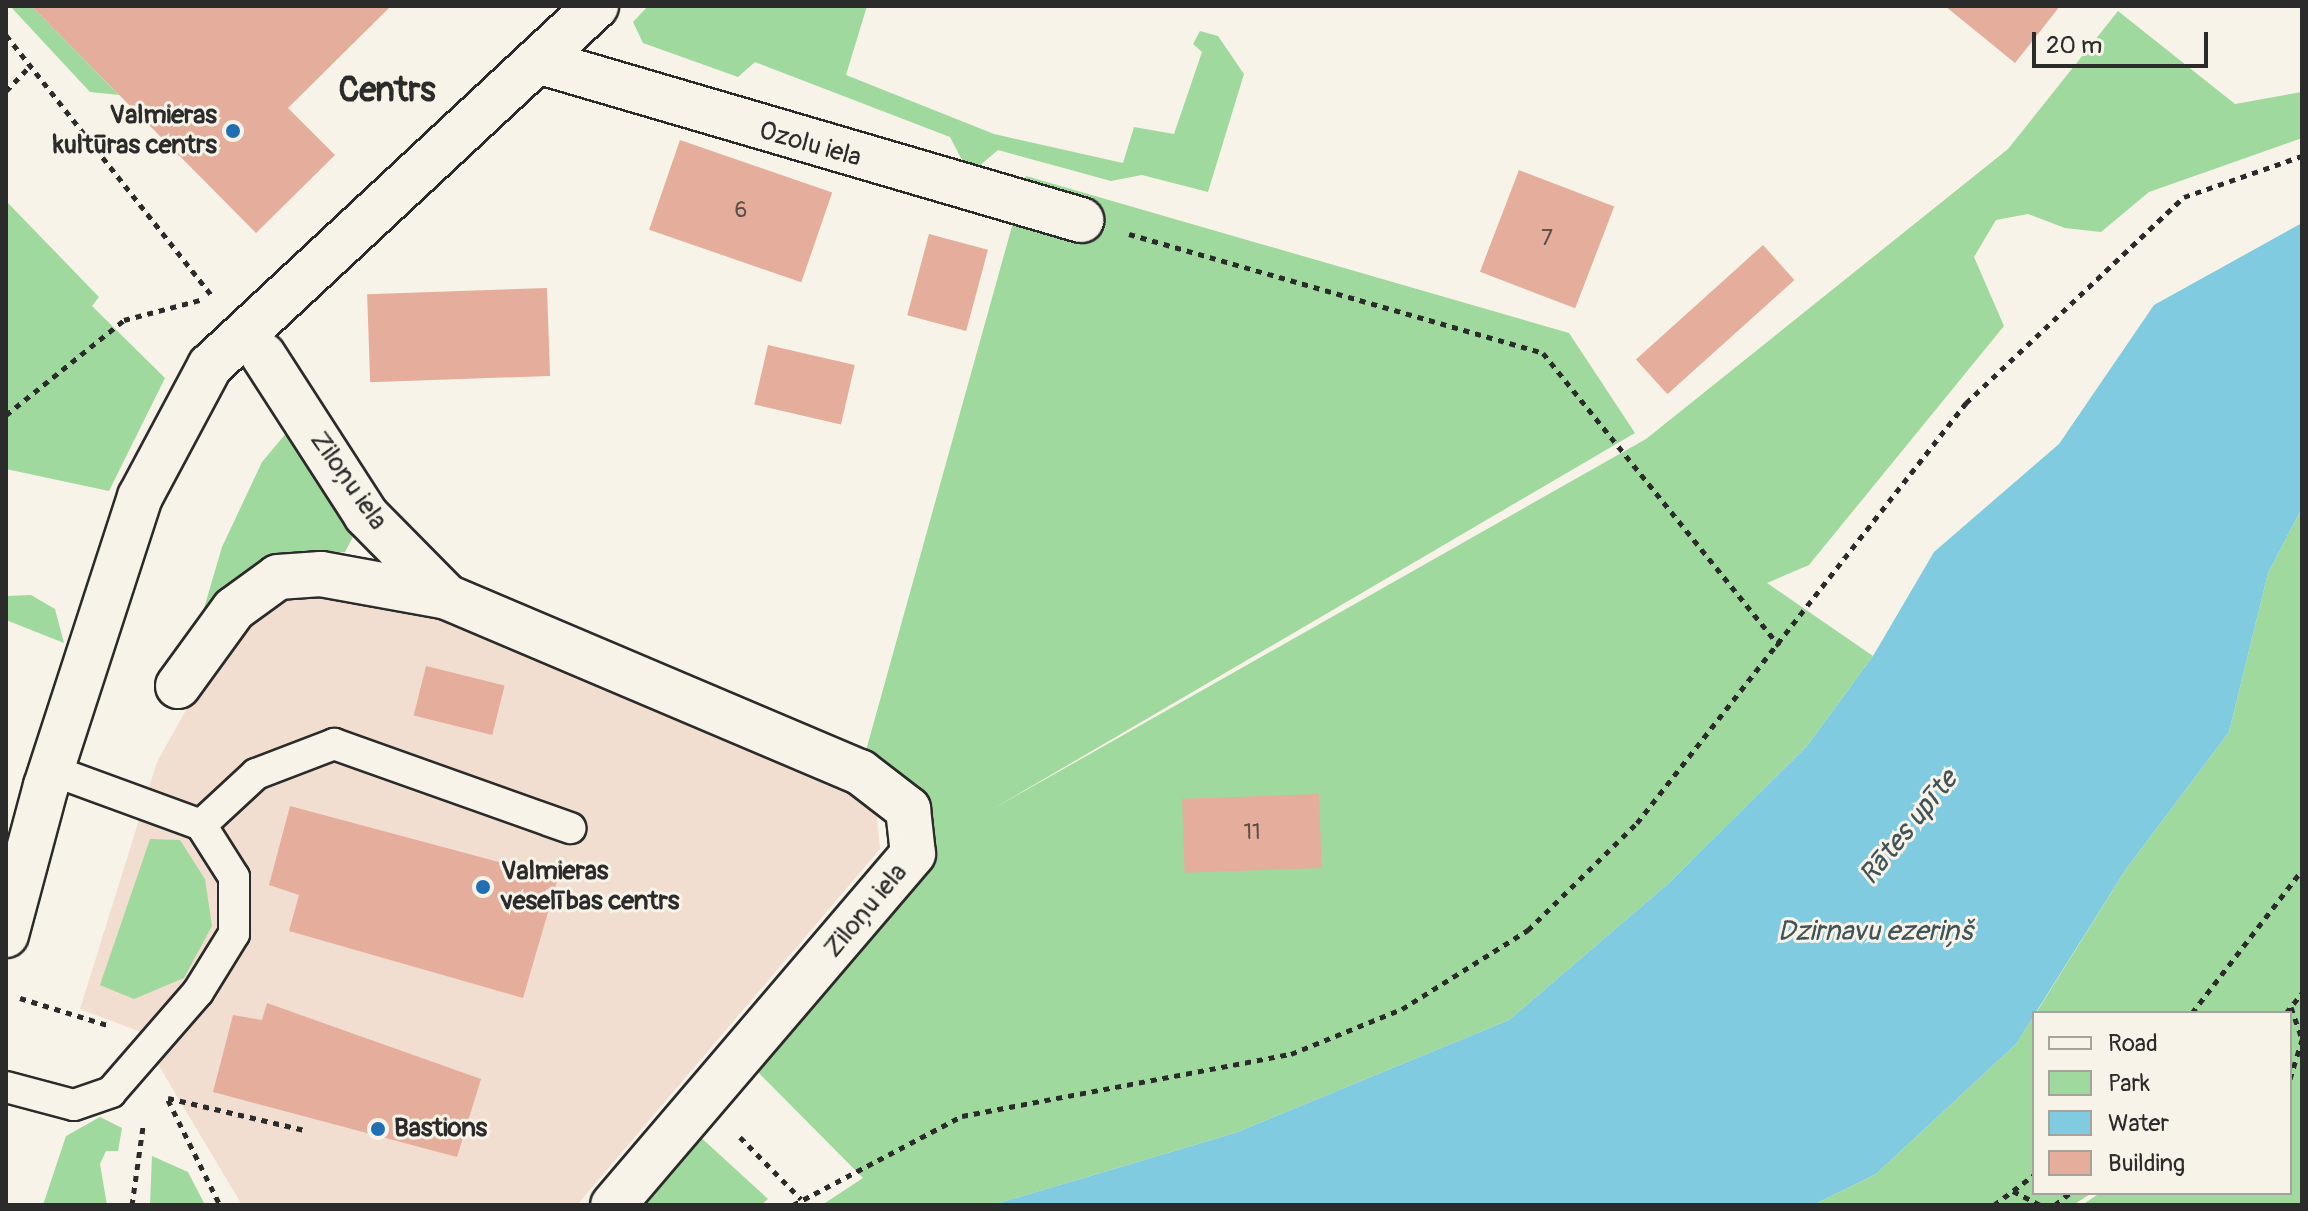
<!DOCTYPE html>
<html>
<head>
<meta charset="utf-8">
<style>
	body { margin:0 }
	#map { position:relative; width:2308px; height:1211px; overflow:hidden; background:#f7f3e8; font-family:Pangolin,sans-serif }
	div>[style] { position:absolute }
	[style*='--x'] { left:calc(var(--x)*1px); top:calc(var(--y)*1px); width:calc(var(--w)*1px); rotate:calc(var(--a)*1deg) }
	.built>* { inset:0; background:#f2ded1 }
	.green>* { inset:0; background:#9fd99e }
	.water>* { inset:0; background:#80cbe0 }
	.building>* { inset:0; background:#e5ae9c; transform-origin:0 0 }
	.path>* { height:5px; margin-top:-2.5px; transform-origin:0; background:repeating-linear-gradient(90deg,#2b2b2b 0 6px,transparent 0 12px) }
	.roads { filter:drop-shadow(2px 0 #2b2b2b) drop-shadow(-2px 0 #2b2b2b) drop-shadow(0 2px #2b2b2b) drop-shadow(0 -2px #2b2b2b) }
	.service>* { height:30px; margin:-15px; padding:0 15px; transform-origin:15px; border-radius:15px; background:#f7f3e8 }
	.pedestrian>* { height:44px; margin:-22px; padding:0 22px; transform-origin:22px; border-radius:22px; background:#f7f3e8 }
	.minor>* { height:44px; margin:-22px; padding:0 22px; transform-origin:22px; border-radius:22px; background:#f7f3e8 }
	.dots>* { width:22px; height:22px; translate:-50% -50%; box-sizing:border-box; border:4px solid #f7f3e8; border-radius:50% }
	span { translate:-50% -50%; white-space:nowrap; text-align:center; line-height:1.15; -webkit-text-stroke:6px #f7f3e8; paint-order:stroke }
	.number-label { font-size:22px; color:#5a4c47 }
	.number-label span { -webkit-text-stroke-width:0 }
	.poi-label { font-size:26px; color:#2b2b2b; font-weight:700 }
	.right { translate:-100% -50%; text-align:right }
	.left { translate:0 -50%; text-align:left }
	.street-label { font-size:26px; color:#2b2b2b }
	.water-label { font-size:28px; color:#405358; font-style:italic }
	.district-label { font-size:34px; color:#2b2b2b; font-weight:700 }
	.frame { position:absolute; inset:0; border:8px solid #2b2b2b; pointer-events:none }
	.legend { position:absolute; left:2032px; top:1011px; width:260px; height:184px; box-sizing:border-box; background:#f7f3e8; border:2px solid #a5a39c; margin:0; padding:10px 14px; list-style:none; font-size:24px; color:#2b2b2b }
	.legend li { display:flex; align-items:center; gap:16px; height:40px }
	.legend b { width:40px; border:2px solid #a5a39c }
	.scale { position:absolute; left:2032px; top:32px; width:176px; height:36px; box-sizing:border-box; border:4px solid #2b2b2b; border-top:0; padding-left:10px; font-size:24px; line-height:28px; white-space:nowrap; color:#2b2b2b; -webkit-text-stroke:6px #f7f3e8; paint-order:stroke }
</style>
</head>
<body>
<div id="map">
	<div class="built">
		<div style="clip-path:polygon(279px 587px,440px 606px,830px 771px,876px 806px,880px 849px,577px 1205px,242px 1205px,138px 1031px,80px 1009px,157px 762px,238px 617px)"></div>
	</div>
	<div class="green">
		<div style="clip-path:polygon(10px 6px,31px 6px,119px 95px,90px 92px)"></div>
		<div style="clip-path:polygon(648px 6px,867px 6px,846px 75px,994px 134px,1123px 163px,1134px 127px,1174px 134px,1202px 52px,1193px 44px,1200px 31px,1218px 36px,1244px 74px,1208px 192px,1142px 175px,1111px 181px,998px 150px,978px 167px,962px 160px,950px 137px,755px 62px,738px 77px,643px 43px,633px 22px)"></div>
		<div style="clip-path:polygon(2118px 11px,2235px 104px,2302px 92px,2302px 138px,2149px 192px,2101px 232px,2065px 228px,2028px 214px,1996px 220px,1974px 257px,2004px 326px,1809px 565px,1767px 583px,1873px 656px,1807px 746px,1669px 883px,1509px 1020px,1235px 1133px,992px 1205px,822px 1205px,863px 1178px,742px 1056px,913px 854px,860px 772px,1026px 176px,1569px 333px,1635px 433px,991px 810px,1646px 439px,2008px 149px)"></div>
		<div style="clip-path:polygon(6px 201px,99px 297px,92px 306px,165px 378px,109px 491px,6px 469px)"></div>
		<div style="clip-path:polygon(288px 431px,355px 533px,345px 552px,300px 556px,194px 642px,222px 547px,262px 462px)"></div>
		<div style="clip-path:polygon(2302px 508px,2302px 1205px,2082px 1205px,2100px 1193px,2290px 1193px,2290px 1013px,2036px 1013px,2126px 869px,2229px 732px,2268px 573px)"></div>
		<div style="clip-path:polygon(31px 595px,55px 609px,64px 643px,6px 620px,6px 596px)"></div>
		<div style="clip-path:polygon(150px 839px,180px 840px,205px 879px,212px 926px,184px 978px,134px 999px,100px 985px)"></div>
		<div style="clip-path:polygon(2034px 1015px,2034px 1193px,2092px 1193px,2073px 1205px,1813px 1205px,1876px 1174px,2016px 1044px)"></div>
		<div style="clip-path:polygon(100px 1117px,122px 1128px,118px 1151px,106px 1151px,100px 1164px,107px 1205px,43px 1205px,66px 1136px)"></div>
		<div style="clip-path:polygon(697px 1134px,768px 1199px,761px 1205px,636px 1205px)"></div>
		<div style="clip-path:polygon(152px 1156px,188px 1172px,205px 1205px,150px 1205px)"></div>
	</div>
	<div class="water">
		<div style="clip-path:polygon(2302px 223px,2302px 508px,2268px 573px,2229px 732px,2126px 869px,2016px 1044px,1876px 1174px,1813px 1205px,992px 1205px,1235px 1133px,1509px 1020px,1669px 883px,1807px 746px,1873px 656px,1934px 552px,2059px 444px,2154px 305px)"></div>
	</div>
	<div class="building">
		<div style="clip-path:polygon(31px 6px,391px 6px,288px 108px,335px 155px,256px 233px)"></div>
		<div style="clip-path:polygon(1945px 6px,2060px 6px,2015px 63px)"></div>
		<div style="left:680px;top:140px;width:161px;height:95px;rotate:19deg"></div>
		<div style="left:1519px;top:170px;width:102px;height:109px;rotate:21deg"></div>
		<div style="left:929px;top:234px;width:61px;height:84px;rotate:15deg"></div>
		<div style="left:1763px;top:245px;width:47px;height:171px;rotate:48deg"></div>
		<div style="left:547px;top:288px;width:88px;height:180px;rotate:88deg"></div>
		<div style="left:768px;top:345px;width:89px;height:61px;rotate:13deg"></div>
		<div style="left:426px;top:666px;width:81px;height:51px;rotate:14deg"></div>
		<div style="left:1319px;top:794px;width:74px;height:137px;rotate:88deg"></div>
		<div style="clip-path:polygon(290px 806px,558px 878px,523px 998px,289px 931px,299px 895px,269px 885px)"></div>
		<div style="clip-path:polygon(267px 1003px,481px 1079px,457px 1157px,213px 1092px,233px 1015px,262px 1020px)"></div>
	</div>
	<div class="path">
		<div style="--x:6;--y:35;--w:331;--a:51.7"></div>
		<div style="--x:6;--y:91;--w:36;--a:-46"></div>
		<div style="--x:1129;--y:234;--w:431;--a:16"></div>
		<div style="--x:1543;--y:353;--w:376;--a:51.1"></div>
		<div style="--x:6;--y:415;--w:151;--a:-38.8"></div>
		<div style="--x:124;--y:320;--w:79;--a:-14.7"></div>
		<div style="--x:20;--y:998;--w:91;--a:17.2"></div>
		<div style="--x:2291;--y:1007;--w:34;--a:71"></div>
		<div style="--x:2192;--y:1013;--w:180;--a:-52.4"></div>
		<div style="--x:2286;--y:1013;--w:26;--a:-51"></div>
		<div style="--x:2290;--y:1079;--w:41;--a:-72.9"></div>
		<div style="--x:168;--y:1098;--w:140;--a:13.2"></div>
		<div style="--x:168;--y:1100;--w:117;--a:63.7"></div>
		<div style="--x:740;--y:1137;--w:87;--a:45.5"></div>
		<div style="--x:2013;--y:1191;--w:30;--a:27"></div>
		<div style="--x:132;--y:1205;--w:79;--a:-82"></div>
		<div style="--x:793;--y:1205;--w:191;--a:-27.8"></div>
		<div style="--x:962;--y:1116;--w:335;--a:-10.7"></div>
		<div style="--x:1291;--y:1054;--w:120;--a:-22.1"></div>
		<div style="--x:1402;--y:1009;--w:149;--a:-32.1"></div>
		<div style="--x:1528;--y:930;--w:153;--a:-44.5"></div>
		<div style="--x:1637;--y:823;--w:534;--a:-51.93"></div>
		<div style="--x:1966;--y:403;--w:300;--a:-43.4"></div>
		<div style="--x:2184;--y:197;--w:125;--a:-19.2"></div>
		<div style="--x:1994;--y:1205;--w:50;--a:-36.9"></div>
		<div style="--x:2055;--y:1205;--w:19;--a:-39"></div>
	</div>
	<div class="roads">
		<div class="service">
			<div style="--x:51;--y:770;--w:160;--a:20.1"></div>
			<div style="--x:201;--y:825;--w:75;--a:-42.8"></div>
			<div style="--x:256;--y:774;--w:84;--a:-21"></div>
			<div style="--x:334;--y:744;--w:251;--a:19.6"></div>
			<div style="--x:6;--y:1087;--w:70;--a:14.8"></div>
			<div style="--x:74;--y:1105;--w:39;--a:-19"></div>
			<div style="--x:111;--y:1092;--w:133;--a:-49"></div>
			<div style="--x:198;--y:992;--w:68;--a:-58.2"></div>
			<div style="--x:234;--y:934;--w:57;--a:-90"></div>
			<div style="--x:234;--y:877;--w:62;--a:-122.4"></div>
		</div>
		<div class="pedestrian">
			<div style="--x:263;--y:355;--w:190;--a:57.2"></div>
			<div style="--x:366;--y:515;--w:115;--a:45.4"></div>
			<div style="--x:178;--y:686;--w:95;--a:-54"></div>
			<div style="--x:234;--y:609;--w:54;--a:-36"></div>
			<div style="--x:278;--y:577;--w:43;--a:-4"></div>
			<div style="--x:321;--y:574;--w:128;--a:10.3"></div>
			<div style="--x:447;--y:597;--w:449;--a:23"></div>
			<div style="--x:860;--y:772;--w:61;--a:37.6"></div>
			<div style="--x:908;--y:809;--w:45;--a:83.7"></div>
			<div style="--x:913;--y:854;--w:462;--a:130.5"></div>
		</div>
		<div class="minor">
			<div style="--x:541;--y:62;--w:563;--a:16.31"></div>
			<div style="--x:6;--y:935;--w:154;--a:-75"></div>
			<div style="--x:46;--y:786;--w:304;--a:-72"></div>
			<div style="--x:140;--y:497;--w:149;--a:-61.9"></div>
			<div style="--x:210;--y:366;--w:528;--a:-43"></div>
		</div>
	</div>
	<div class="dots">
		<div style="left:233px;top:131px;background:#1f6fb2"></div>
		<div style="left:483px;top:887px;background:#1f6fb2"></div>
		<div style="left:378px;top:1129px;background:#1f6fb2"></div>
	</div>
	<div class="number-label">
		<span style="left:741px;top:211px">6</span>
		<span style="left:1547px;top:239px">7</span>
		<span style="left:1252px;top:833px">11</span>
	</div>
	<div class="poi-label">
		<span class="right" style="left:217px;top:131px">Valmieras<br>kultūras centrs</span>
		<span class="left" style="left:501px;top:887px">Valmieras<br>veselības centrs</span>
		<span class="left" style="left:394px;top:1129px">Bastions</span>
	</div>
	<div class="street-label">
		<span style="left:810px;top:145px;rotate:16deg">Ozolu iela</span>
		<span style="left:348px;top:481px;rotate:55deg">Ziloņu iela</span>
		<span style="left:866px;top:911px;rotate:-50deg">Ziloņu iela</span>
	</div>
	<div class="water-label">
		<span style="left:1909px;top:828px;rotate:-51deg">Rātes upīte</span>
		<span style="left:1875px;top:932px">Dzirnavu ezeriņš</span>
	</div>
	<div class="district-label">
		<span style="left:387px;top:91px">Centrs</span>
	</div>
	<div class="frame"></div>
	<ul class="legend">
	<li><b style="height:10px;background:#f7f3e8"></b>Road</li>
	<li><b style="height:22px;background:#9fd99e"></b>Park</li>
	<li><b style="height:22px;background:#80cbe0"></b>Water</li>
	<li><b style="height:22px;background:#e5ae9c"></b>Building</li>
	</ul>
	<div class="scale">20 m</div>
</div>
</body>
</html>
